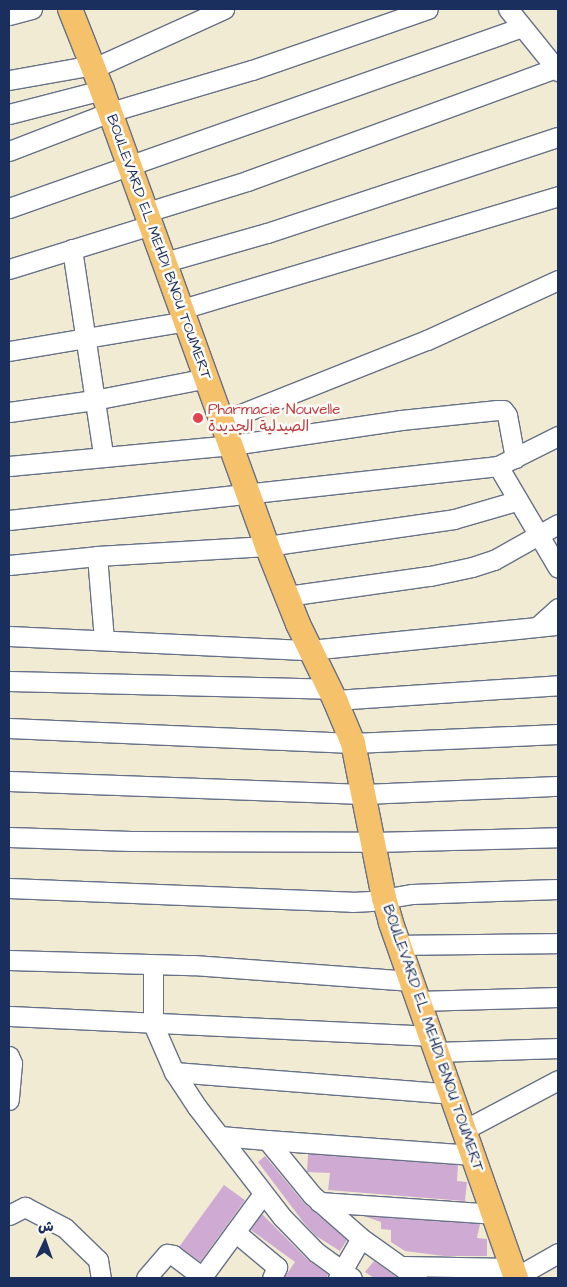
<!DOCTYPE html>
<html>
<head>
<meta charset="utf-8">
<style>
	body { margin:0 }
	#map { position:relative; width:567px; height:1287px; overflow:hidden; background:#f1ebd3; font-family:"Architects Daughter","Playpen Sans Arabic",sans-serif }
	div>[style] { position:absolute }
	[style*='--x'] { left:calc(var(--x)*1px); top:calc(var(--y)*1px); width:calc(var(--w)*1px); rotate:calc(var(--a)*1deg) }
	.building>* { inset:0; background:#cfabd4; transform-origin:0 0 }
	.roads { filter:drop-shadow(1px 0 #667187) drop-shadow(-1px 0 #667187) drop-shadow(0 1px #667187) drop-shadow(0 -1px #667187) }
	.minor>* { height:19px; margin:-9.5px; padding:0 9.5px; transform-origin:9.5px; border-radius:9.5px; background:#fff }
	.major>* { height:24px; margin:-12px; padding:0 12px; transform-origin:12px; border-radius:12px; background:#f5c16b }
	.dots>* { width:14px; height:14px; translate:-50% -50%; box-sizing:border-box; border:2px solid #fdfcf7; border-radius:50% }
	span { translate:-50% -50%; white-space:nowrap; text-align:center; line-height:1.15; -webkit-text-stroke:5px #fdfcf7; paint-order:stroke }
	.street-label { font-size:15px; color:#1b2f5e }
	.health-label { font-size:15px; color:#be3a42 }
	.left { translate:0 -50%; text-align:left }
	.frame { position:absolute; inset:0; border:10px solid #1b2f5e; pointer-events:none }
	.north { position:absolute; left:20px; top:1217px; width:50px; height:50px; -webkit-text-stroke:4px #fdfcf7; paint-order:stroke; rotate:3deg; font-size:14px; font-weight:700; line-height:20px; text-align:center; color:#1b2f5e }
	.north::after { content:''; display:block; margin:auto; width:18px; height:22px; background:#1b2f5e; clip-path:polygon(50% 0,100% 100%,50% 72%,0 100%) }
</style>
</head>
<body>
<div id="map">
	<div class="building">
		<div style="clip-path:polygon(308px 1154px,458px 1165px,457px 1181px,467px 1182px,465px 1201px,328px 1190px,330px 1173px,307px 1172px)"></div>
		<div style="clip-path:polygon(265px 1156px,304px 1203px,347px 1240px,340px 1251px,316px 1236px,304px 1223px,258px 1162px)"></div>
		<div style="left:224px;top:1185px;width:26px;height:76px;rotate:36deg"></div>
		<div style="clip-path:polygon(262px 1214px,308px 1260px,328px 1274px,327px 1278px,284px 1278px,295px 1262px,251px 1230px)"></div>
		<div style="clip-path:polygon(364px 1216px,480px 1224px,477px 1238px,487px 1239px,487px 1256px,444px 1256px,405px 1251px,391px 1242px,391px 1230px,381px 1229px,381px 1222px)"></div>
		<div style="clip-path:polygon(374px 1261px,398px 1278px,374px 1278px,365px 1272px)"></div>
	</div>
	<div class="roads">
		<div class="minor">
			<div style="--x:508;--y:9;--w:80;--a:51.1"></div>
			<div style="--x:9;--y:15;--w:24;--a:-15"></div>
			<div style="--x:94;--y:68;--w:143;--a:-24.4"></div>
			<div style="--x:9;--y:80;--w:85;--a:-10.1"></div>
			<div style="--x:9;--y:114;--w:96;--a:-14.5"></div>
			<div style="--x:9;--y:151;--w:108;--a:-21.1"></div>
			<div style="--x:110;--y:112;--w:148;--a:-16.5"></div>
			<div style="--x:252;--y:70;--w:186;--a:-19.1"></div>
			<div style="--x:9;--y:208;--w:544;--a:-19.43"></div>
			<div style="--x:147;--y:212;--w:105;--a:-17.2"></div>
			<div style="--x:247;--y:181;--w:328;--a:-20.1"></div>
			<div style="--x:72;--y:249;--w:208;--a:81.4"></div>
			<div style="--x:165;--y:262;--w:106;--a:-15.9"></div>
			<div style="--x:267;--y:233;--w:306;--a:-18.3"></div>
			<div style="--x:9;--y:269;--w:149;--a:-17.2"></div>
			<div style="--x:182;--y:309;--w:393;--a:-16.7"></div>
			<div style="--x:9;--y:351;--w:181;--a:-9.6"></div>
			<div style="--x:9;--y:412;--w:86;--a:-8"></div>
			<div style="--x:94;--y:400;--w:115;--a:-11"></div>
			<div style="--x:223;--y:421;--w:219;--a:-21.7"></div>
			<div style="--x:427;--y:340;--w:144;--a:-24.6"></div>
			<div style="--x:9;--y:466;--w:224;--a:-5.4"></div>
			<div style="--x:232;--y:445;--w:171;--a:-8.4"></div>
			<div style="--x:401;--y:420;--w:97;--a:-5.9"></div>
			<div style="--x:497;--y:410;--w:6;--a:0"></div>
			<div style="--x:503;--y:410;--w:6;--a:51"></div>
			<div style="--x:507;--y:415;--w:44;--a:79.5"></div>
			<div style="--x:498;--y:466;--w:118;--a:59.5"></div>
			<div style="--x:9;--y:520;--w:492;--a:-6.3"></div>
			<div style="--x:498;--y:466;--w:67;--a:-26.6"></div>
			<div style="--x:97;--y:556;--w:84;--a:85.2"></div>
			<div style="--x:9;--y:565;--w:88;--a:-5.8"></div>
			<div style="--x:97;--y:556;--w:170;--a:-3.4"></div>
			<div style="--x:267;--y:546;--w:189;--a:-8.2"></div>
			<div style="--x:454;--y:519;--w:65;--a:-16.2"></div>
			<div style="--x:287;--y:596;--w:144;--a:-8"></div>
			<div style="--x:430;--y:576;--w:43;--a:-12.1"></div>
			<div style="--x:472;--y:567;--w:23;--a:-18"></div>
			<div style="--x:494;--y:560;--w:73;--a:-29.4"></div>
			<div style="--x:537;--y:627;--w:28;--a:-42"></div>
			<div style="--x:9;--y:636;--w:301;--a:2.7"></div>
			<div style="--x:310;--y:650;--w:249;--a:-5.8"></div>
			<div style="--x:9;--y:681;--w:321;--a:1.4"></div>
			<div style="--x:335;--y:700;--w:224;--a:-3.8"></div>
			<div style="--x:9;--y:728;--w:344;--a:2.5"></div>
			<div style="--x:353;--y:743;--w:205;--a:-2.5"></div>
			<div style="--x:9;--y:781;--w:355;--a:2.1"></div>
			<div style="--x:364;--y:794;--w:194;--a:-2.4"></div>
			<div style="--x:9;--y:837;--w:122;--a:1.9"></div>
			<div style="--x:131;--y:841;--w:242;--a:0.2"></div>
			<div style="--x:373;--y:842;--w:185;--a:-1.5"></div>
			<div style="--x:9;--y:888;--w:343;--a:2.3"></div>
			<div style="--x:352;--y:902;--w:19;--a:-3"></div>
			<div style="--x:371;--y:901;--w:42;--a:-9.7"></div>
			<div style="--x:412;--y:894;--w:146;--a:-2"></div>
			<div style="--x:398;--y:945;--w:160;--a:-0.7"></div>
			<div style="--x:9;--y:960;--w:184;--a:1.6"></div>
			<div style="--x:193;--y:965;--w:219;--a:4.2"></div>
			<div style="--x:153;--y:965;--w:59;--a:90"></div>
			<div style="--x:153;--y:1024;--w:52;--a:66.4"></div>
			<div style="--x:174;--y:1072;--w:42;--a:56.7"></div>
			<div style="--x:197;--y:1107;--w:139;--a:52.3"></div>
			<div style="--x:282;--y:1217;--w:49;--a:45.8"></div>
			<div style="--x:316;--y:1252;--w:44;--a:35.8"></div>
			<div style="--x:418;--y:1001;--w:140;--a:-1.6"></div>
			<div style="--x:9;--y:1016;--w:421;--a:2.7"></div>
			<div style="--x:437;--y:1052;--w:121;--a:-1.9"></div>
			<div style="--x:9;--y:1056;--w:8;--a:67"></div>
			<div style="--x:12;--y:1063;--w:37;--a:95"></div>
			<div style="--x:174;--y:1072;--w:278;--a:4.5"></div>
			<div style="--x:464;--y:1130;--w:106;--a:-28"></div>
			<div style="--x:220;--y:1136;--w:47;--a:4.9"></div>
			<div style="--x:319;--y:1202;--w:174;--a:3.9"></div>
			<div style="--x:9;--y:1215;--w:18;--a:-27"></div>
			<div style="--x:25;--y:1207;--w:45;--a:27.7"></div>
			<div style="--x:65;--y:1228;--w:46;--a:44.1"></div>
			<div style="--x:98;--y:1260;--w:18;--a:81"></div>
			<div style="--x:235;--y:1232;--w:55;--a:39.8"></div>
			<div style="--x:277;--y:1267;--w:12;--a:114"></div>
			<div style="--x:361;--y:1238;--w:65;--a:-138.7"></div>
			<div style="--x:312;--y:1195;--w:71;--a:-129.3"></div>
			<div style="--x:267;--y:1140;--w:206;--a:4.2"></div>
			<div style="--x:401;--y:1266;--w:112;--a:1"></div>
			<div style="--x:202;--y:1277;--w:103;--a:-53.7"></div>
			<div style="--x:516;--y:1277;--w:48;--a:-29.7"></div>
			<div style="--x:146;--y:1278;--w:32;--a:-49"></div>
			<div style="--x:167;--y:1254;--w:6;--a:9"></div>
			<div style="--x:173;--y:1255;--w:38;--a:37"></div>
			<div style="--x:338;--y:1278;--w:46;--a:-60.1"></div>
			<div style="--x:361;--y:1238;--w:69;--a:35.5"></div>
		</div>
		<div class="major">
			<div style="--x:70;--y:9;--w:87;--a:68.4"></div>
			<div style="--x:102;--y:90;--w:485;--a:70.1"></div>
			<div style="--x:267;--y:546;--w:84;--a:68.3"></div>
			<div style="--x:298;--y:624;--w:85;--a:64"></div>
			<div style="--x:335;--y:700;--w:47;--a:67.3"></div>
			<div style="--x:353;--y:743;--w:158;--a:78.7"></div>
			<div style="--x:384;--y:898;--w:26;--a:74"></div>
			<div style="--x:391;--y:923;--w:376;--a:70.6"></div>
		</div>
	</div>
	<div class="dots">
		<div style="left:198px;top:418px;background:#e0444e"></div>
	</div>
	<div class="street-label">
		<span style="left:159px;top:247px;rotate:70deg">BOULEVARD EL MEHDI BNOU TOUMERT</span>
		<span style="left:433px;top:1038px;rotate:71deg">BOULEVARD EL MEHDI BNOU TOUMERT</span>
	</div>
	<div class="health-label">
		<span class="left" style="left:208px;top:418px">Pharmacie Nouvelle<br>الصيدلية الجديدة</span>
	</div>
	<div class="frame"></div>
	<div class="north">ش</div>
</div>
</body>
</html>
